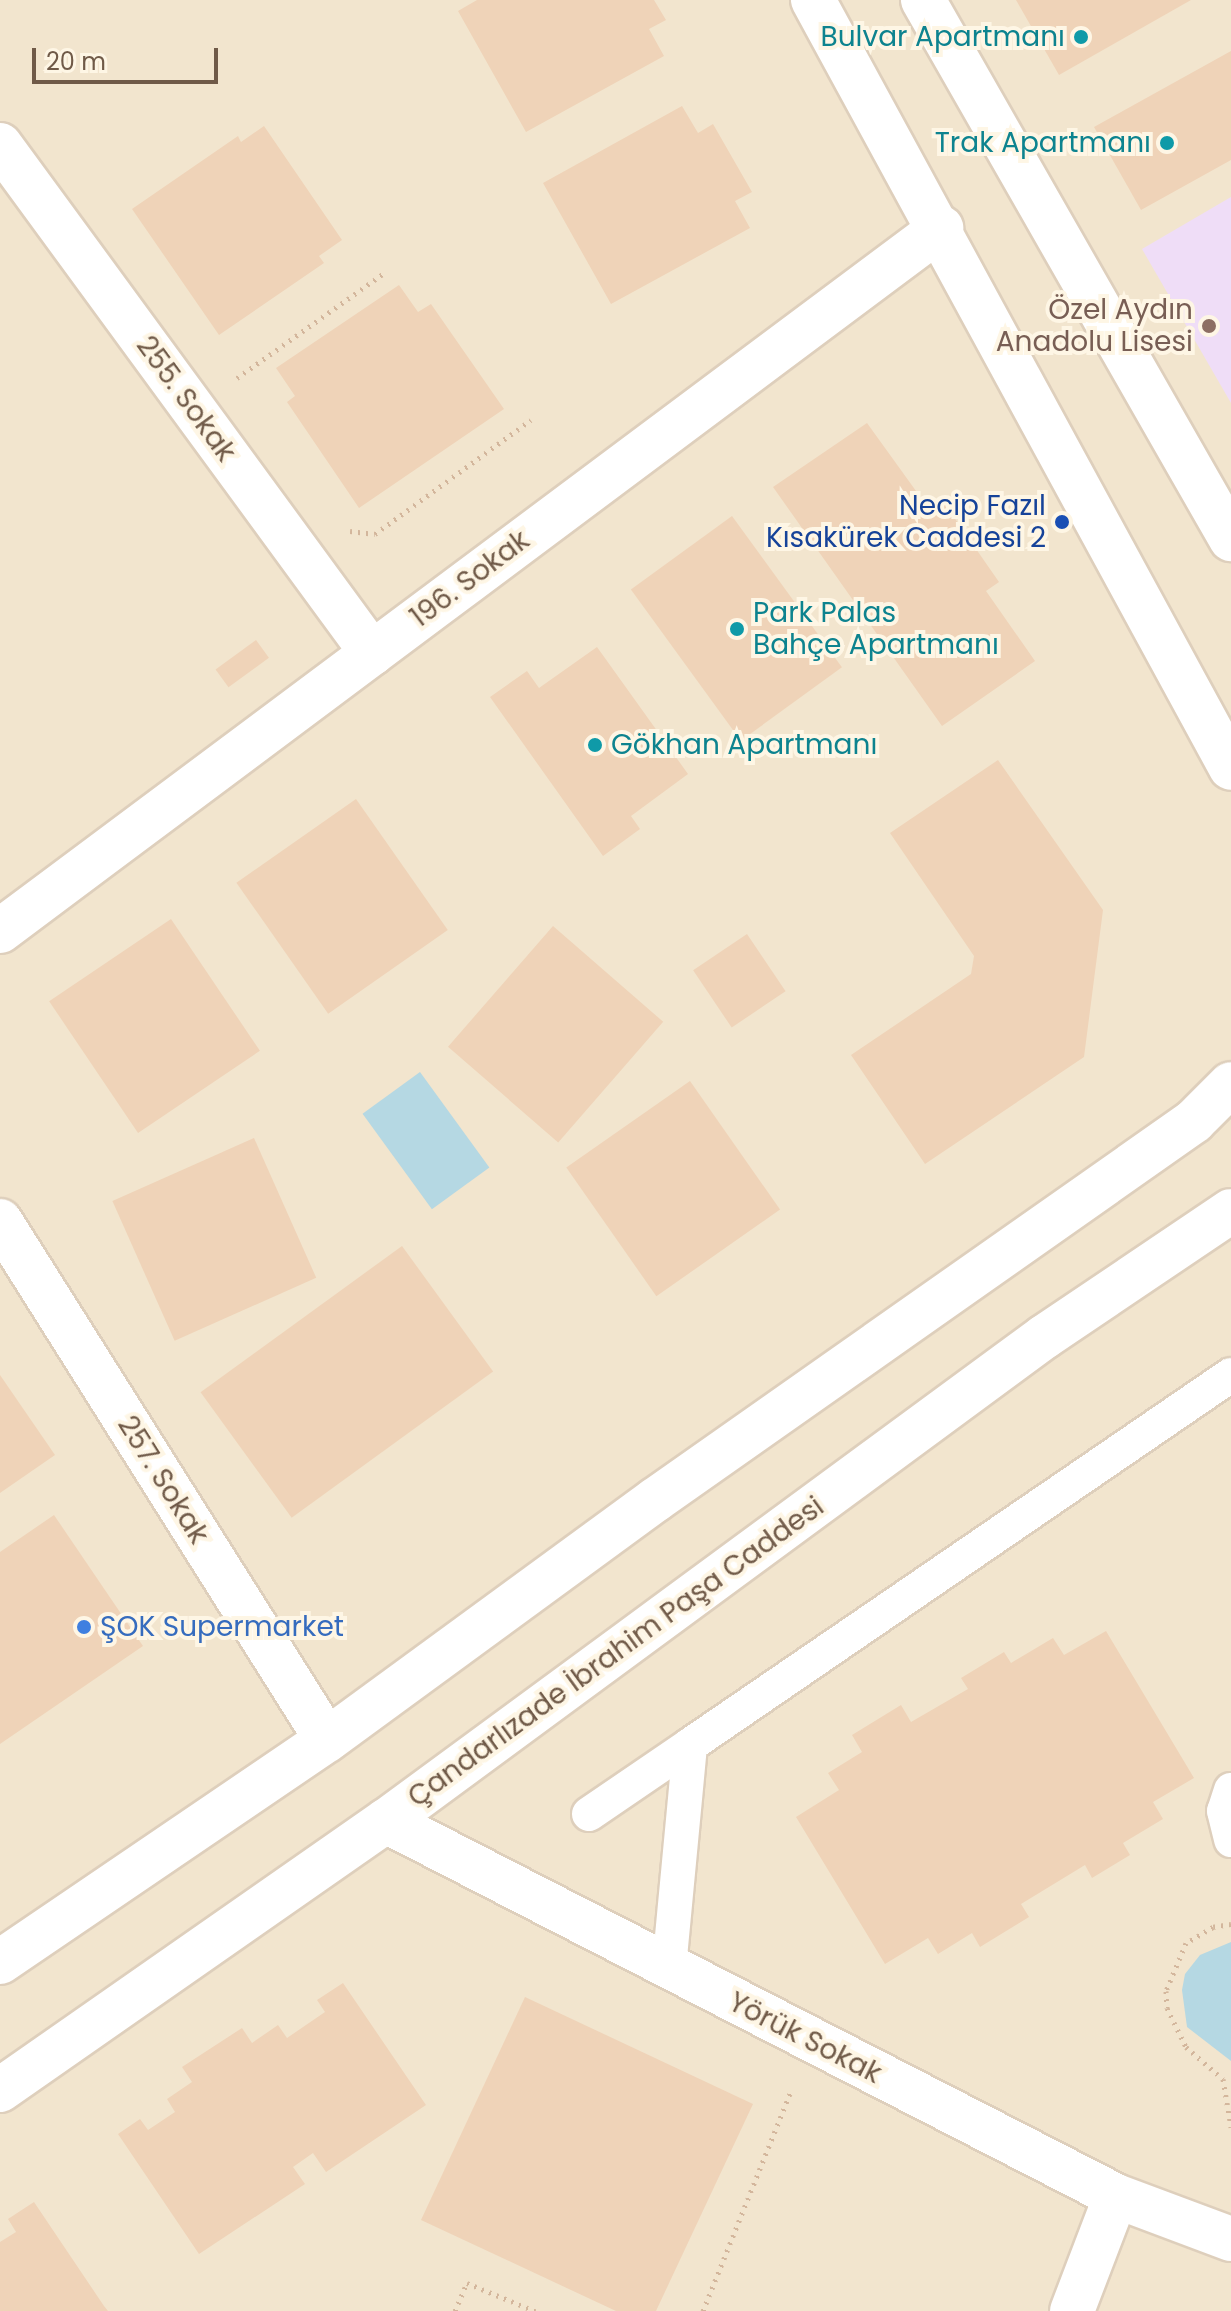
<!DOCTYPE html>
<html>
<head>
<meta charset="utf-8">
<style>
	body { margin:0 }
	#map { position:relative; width:1231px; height:2311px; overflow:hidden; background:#fbf2df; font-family:Poppins,sans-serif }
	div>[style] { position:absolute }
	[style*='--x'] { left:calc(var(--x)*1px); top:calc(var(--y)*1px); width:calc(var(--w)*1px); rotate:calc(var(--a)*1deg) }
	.residential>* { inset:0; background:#f2e5ce; transform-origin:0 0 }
	.education>* { inset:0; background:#efddf7 }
	.water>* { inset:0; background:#b5d8e3; transform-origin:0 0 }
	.building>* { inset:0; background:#efd3b8; transform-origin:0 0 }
	.path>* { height:5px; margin-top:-2.5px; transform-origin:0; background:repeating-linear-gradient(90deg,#d3b69c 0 2px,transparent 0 8px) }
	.roads { filter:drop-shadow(2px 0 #decfbc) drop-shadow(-2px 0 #decfbc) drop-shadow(0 2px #decfbc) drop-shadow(0 -2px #decfbc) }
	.service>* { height:34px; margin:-17px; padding:0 17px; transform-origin:17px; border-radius:17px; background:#fff }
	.minor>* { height:44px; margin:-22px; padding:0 22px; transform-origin:22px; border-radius:22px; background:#fff }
	.secondary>* { height:44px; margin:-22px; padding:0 22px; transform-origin:22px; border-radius:22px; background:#fff }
	.dots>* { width:22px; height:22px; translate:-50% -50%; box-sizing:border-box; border:4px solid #fef6e5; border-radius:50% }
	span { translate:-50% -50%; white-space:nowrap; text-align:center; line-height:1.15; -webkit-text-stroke:8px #fef6e5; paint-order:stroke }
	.culture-label { font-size:28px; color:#0d838f }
	.right { translate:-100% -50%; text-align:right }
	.left { translate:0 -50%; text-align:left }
	.education-label { font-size:28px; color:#785e54 }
	.street-label { font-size:28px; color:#705a48 }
	.transit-label { font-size:28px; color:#164399 }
	.shop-label { font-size:28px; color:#366cbe }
	.scale { position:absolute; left:32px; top:48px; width:186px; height:36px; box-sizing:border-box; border:4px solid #705a48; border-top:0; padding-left:10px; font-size:24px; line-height:28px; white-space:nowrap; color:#705a48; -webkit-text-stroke:6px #fef6e5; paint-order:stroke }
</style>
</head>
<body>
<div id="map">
	<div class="residential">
		<div style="left:0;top:0;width:1231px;height:2311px"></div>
	</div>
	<div class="education">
		<div style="clip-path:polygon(1231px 197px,1231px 403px,1142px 249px)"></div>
	</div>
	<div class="water">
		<div style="left:420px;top:1072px;width:118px;height:71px;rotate:54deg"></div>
		<div style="clip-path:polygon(1231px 1942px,1231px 2061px,1187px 2027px,1182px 1990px,1185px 1974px,1200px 1955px)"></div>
	</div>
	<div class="building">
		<div style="clip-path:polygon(477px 0,654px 0,666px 20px,649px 29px,664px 56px,526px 132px,458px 11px)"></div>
		<div style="clip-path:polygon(1016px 0,1191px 0,1059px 75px)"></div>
		<div style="clip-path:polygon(1231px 51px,1231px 160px,1141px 210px,1094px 127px)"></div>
		<div style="clip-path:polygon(682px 106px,698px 133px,713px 124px,752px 192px,735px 201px,750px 228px,611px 304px,543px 183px)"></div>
		<div style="clip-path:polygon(264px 126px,342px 240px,319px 256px,324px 263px,219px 335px,132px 209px,238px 136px,241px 142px)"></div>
		<div style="clip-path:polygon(399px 285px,418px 312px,431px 304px,504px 409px,359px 508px,287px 402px,295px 396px,276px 368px)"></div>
		<div style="clip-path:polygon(867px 423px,929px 509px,942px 500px,999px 582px,986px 591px,1035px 661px,942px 726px,773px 487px)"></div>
		<div style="left:732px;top:516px;width:187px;height:125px;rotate:54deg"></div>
		<div style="left:256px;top:640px;width:22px;height:50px;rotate:54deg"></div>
		<div style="clip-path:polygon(597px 647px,688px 774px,631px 816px,640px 829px,603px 856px,490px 697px,527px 671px,539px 688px)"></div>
		<div style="clip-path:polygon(998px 760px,1103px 910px,1084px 1057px,925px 1164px,851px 1055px,971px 974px,974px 956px,890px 833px)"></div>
		<div style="left:356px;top:799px;width:160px;height:146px;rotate:55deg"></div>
		<div style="left:171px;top:919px;width:159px;height:147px;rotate:56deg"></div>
		<div style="left:553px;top:926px;width:146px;height:160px;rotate:41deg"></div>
		<div style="left:747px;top:934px;width:69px;height:65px;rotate:56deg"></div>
		<div style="left:690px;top:1081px;width:157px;height:151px;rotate:55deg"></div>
		<div style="left:254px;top:1138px;width:153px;height:155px;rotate:66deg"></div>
		<div style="left:402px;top:1246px;width:155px;height:249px;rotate:54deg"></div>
		<div style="clip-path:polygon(0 1375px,55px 1455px,0 1493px)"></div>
		<div style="clip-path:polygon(54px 1515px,143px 1646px,0 1744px,0 1552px)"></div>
		<div style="clip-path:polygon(1106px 1631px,1194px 1778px,1153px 1802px,1163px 1819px,1123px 1843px,1130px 1855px,1092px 1878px,1085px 1865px,1021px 1904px,1029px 1917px,980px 1947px,972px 1933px,938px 1954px,928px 1938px,885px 1964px,796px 1817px,839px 1790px,828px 1773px,862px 1752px,852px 1735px,901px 1705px,911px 1722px,968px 1689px,961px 1678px,1004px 1652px,1011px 1663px,1053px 1638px,1064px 1655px)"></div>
		<div style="clip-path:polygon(343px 1983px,426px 2105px,326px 2172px,313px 2153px,293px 2167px,305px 2184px,199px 2254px,118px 2134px,140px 2119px,148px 2130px,175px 2112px,167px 2099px,192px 2082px,182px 2067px,242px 2028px,252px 2043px,278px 2025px,287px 2038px,325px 2012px,317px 2000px)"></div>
		<div style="clip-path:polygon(525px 1997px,753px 2104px,656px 2311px,616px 2311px,421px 2220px)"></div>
		<div style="clip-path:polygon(34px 2202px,104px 2306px,108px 2311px,0 2311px,0 2242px,16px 2232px,8px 2219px)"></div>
	</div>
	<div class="path">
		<div style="--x:237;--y:378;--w:179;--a:-35.5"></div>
		<div style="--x:350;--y:531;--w:25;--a:7"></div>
		<div style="--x:375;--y:534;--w:193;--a:-36.2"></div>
		<div style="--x:1231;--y:1924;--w:18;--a:171"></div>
		<div style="--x:1213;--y:1927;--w:31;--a:149"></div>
		<div style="--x:1186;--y:1943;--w:52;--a:112.6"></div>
		<div style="--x:1166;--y:1991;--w:17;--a:87"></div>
		<div style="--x:1167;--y:2008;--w:43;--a:64"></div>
		<div style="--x:1186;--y:2047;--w:49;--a:40.9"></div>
		<div style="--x:1223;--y:2079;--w:49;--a:80.5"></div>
		<div style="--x:455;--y:2311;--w:30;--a:-67"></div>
		<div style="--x:467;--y:2283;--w:74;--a:22.4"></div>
		<div style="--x:703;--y:2311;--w:239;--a:-68.2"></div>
	</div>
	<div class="roads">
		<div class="service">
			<div style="--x:1231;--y:1790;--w:22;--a:108"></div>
			<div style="--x:1224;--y:1811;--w:30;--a:76"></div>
			<div style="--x:589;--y:1814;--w:122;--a:-34.3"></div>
			<div style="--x:669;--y:1968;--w:224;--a:-84.6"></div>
			<div style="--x:690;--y:1745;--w:655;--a:-34.37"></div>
		</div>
		<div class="minor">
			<div style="--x:0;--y:145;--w:630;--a:53.79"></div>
			<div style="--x:0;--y:931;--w:1175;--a:-36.76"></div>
			<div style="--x:0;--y:1221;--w:613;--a:57.79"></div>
			<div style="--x:386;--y:1821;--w:821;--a:27.19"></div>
			<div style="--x:1116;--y:2196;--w:123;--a:20.5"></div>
			<div style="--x:1072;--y:2311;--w:123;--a:-69.1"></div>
		</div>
		<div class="secondary">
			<div style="--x:813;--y:0;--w:874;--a:61.44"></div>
			<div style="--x:923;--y:0;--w:621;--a:60.26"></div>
			<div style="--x:0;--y:1962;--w:395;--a:-34.2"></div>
			<div style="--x:327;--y:1740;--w:406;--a:-36.2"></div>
			<div style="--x:655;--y:1500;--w:659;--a:-35.11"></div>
			<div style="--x:1194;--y:1121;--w:52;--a:-45"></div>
			<div style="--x:0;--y:2090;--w:470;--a:-34.9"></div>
			<div style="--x:386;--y:1821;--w:817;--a:-36.34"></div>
			<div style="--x:1044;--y:1337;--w:225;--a:-34"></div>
		</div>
	</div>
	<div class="dots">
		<div style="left:1081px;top:37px;background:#0f9aa8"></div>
		<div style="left:1167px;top:143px;background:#0f9aa8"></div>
		<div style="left:1209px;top:326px;background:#8d6e63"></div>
		<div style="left:1062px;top:522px;background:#1a4fb4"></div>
		<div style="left:737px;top:629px;background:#0f9aa8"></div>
		<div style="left:595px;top:745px;background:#0f9aa8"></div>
		<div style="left:84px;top:1627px;background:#3f7fe0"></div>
	</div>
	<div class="culture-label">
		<span class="right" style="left:1065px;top:37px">Bulvar Apartmanı</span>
		<span class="right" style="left:1151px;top:143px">Trak Apartmanı</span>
		<span class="left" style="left:753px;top:629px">Park Palas<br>Bahçe Apartmanı</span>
		<span class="left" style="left:611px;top:745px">Gökhan Apartmanı</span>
	</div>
	<div class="education-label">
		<span class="right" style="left:1193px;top:326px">Özel Aydın<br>Anadolu Lisesi</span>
	</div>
	<div class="street-label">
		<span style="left:186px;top:399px;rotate:54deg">255. Sokak</span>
		<span style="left:470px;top:579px;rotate:-37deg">196. Sokak</span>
		<span style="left:163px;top:1480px;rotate:58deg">257. Sokak</span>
		<span style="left:616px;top:1652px;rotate:-36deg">Çandarlızade İbrahim Paşa Caddesi</span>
		<span style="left:805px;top:2038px;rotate:27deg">Yörük Sokak</span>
	</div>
	<div class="transit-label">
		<span class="right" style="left:1046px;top:522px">Necip Fazıl<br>Kısakürek Caddesi 2</span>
	</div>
	<div class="shop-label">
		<span class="left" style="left:100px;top:1627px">ŞOK Supermarket</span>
	</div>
	<div class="scale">20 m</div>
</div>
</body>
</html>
